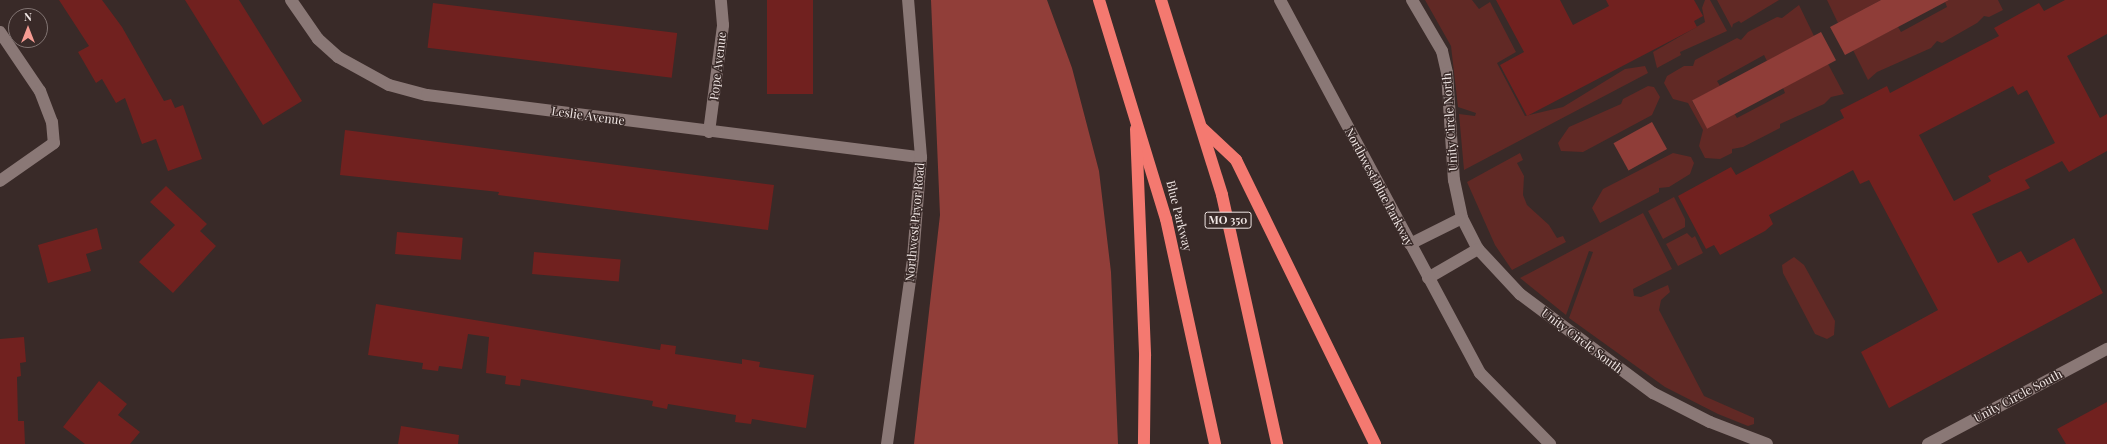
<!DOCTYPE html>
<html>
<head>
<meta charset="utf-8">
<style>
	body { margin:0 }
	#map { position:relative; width:2107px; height:444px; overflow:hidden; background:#392a28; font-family:"Playfair Display",serif }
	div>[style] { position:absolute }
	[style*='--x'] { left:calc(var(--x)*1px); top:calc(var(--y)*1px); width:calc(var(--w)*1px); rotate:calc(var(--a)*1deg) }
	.green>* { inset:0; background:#612925 }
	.forest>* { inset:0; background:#913e39 }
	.water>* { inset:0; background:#8f3d38; transform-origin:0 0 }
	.building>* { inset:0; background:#71211f; transform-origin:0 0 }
	.street>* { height:12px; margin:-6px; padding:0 6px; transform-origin:6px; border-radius:6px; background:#8a7876 }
	.secondary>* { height:12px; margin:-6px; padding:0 6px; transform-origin:6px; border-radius:6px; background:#8a7876 }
	.highway>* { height:12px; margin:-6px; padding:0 6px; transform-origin:6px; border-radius:6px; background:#f47970 }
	span { translate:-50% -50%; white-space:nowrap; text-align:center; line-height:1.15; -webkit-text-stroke:3px #392a28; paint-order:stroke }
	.shield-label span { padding:1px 3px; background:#392a28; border:1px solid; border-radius:3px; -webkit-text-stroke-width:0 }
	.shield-label { font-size:11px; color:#f0e6e4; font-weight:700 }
	.street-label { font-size:12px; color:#f0e6e4 }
	.north { position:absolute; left:8px; top:8px; width:40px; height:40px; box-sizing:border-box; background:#392a28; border:1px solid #827573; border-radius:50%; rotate:0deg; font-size:11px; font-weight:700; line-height:16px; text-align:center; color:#f0e6e4 }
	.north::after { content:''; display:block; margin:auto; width:14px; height:18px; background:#f59c93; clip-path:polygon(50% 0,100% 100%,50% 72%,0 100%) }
</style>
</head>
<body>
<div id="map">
	<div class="green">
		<div style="clip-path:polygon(1425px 0,1472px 0,1479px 9px,1490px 2px,1516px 52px,1497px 63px,1525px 116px,1563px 107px,1625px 69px,1645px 66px,1648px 73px,1464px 170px,1459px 114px,1475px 116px,1476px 113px,1458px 107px,1451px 46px)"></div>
		<div style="clip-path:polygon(1705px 0,1710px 0,1727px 31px,1680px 52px,1681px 55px,1657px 68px,1653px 52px,1705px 22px,1702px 8px)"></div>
		<div style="clip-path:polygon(1717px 0,1779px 0,1741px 23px,1739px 21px,1733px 24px,1732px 28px)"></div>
		<div style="clip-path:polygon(1827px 0,1881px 0,1838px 23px)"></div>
		<div style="clip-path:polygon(1949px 0,1998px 0,2003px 10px,1989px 17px,1984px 16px,1977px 23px,1942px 43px,1937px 41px,1931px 48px,1877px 72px,1868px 80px,1853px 50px,1898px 27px,1901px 32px,1947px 7px,1945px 2px)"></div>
		<div style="clip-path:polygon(1799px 5px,1814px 36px,1767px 61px,1764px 55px,1717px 81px,1720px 86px,1692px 101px,1707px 128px,1734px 113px,1737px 118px,1785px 93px,1783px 88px,1828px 64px,1844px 94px,1831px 97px,1824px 104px,1780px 124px,1780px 128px,1743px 147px,1732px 149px,1732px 153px,1720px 159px,1705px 158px,1699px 146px,1703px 130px,1688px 103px,1673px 99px,1664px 83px,1667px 76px,1684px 66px,1693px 66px,1695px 60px,1737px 38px,1741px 40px,1748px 32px,1777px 17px,1782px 18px)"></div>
		<div style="clip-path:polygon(1648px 86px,1654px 87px,1660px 97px,1652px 115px,1583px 152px,1561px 151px,1558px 143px,1569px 127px,1621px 104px,1623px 99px)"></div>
		<div style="clip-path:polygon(1520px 153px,1523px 160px,1517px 163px,1524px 176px,1523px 195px,1527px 205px,1549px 225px,1557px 238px,1563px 236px,1566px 242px,1512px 270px,1495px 245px,1467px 182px)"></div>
		<div style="clip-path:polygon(1673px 153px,1691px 157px,1694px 163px,1690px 174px,1669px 187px,1659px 188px,1659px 192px,1600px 223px,1592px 208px,1603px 189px)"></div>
		<div style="clip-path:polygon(1674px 197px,1685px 219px,1685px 227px,1663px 239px,1648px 211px)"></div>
		<div style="clip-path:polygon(1643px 213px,1672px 269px,1633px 289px,1634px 296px,1641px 297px,1668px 285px,1670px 292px,1661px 300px,1659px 310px,1704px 396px,1754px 418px,1754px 424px,1748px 426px,1718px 414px,1665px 387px,1569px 318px,1593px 252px,1589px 251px,1566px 315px,1520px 278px)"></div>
		<div style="clip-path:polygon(1687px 233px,1692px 238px,1695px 236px,1703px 253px,1678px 266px,1666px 244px)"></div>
		<div style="clip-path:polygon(1794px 257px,1804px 265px,1835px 321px,1834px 335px,1827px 339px,1815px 334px,1783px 273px,1782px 265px)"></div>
	</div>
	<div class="forest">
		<div style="clip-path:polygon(931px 0,1047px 0,1072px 68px,1099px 171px,1111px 272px,1118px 444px,914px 444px,940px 215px)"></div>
	</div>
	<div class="water">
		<div style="clip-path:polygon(1881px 0,1949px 0,1845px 55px,1830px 27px)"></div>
		<div style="left:1821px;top:32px;width:32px;height:146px;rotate:62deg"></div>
		<div style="left:1652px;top:122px;width:31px;height:44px;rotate:61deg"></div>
	</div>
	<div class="building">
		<div style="clip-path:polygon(59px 0,102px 0,122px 27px,164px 101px,171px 99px,175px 108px,183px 105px,202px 159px,168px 171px,156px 139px,142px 144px,125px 98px,116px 103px,102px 79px,96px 83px,78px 52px,89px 46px)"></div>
		<div style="clip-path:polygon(185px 0,239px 0,302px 101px,263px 125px)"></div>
		<div style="left:767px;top:0;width:46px;height:94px"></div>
		<div style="clip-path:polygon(1496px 0,1560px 0,1573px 25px,1609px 6px,1606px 0,1694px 0,1703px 16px,1694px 21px,1697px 27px,1527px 116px,1500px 65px,1524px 52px)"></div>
		<div style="clip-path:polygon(evenodd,2065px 0,2107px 0,2107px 34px,2067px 56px,2100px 118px,2107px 114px,2107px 151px,2069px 172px,2062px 161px,2025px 180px,2030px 188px,1972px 214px,1998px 263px,2021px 251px,2028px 263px,2074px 238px,2103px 293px,1889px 408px,1861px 352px,1938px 310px,1869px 180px,1860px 184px,1853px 170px,1769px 215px,1773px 224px,1765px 231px,1720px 255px,1714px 245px,1706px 249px,1678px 196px,1731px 167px,1736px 175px,1844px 118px,1840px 110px,1887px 86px,1890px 93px,1999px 36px,1994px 28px,2039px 3px,2044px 11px,2065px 0,2013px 86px,2018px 95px,2027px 90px,2055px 143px,1988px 176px,1991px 181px,1954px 201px,1919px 135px,2013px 86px)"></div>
		<div style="left:433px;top:3px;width:246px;height:45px;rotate:7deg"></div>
		<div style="clip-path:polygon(345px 130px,774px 185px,768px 230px,498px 195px,499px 192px,340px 175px)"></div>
		<div style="clip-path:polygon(166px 186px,207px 224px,200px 231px,216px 246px,173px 293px,139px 262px,175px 225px,150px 202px)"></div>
		<div style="clip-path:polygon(97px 228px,102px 249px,86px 254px,91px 271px,48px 283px,38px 245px)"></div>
		<div style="left:397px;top:232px;width:66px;height:22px;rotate:5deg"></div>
		<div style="left:534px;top:252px;width:87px;height:22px;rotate:5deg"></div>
		<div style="clip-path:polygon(376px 304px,660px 350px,661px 344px,676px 346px,675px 354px,742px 364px,742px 359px,760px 362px,759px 367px,814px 375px,806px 428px,752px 419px,751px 424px,735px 422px,736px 415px,668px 404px,667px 409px,652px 406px,653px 401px,521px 379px,520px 386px,505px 384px,506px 376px,486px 373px,489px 337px,468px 334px,462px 369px,439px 366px,438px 371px,422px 369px,423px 363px,368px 355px)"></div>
		<div style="clip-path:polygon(24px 337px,26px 362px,20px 363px,21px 376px,17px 377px,18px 421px,24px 421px,25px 444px,0 444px,0 339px)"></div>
		<div style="clip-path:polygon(99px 381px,127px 404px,118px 415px,140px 432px,130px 444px,85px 444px,63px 427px)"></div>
		<div style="clip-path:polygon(2107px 402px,2107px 444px,2066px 444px,2057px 429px)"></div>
		<div style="clip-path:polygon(401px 426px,459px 435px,458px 444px,398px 444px)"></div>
	</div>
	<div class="street">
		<div style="--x:291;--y:0;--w:47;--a:55.3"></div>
		<div style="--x:318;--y:39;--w:27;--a:42"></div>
		<div style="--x:338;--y:57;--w:58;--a:28.8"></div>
		<div style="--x:389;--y:85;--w:39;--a:15"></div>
		<div style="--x:427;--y:95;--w:498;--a:7.2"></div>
		<div style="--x:1412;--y:0;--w:59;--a:59.5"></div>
		<div style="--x:1442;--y:51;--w:23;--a:77"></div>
		<div style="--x:1447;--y:73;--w:107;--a:86.3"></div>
		<div style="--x:1454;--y:180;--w:39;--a:78"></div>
		<div style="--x:1462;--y:218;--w:35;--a:63"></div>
		<div style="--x:1478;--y:249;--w:62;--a:47"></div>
		<div style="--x:1520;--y:294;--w:166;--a:36.7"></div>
		<div style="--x:1653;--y:393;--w:64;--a:27"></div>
		<div style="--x:1710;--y:422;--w:61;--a:21.1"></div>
		<div style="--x:0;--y:32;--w:71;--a:55.9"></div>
		<div style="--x:40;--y:91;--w:33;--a:69"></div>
		<div style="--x:52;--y:122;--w:21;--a:85"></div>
		<div style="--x:54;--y:143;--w:66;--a:144.9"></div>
		<div style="--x:709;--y:132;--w:108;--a:-82.5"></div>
		<div style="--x:723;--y:25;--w:25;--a:-95"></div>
		<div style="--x:1410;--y:244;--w:58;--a:-26.6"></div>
		<div style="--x:1428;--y:278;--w:58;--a:-30.1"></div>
		<div style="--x:887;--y:444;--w:188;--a:-82"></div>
		<div style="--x:913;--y:258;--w:101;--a:-85.5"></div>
		<div style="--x:921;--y:157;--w:158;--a:-94.7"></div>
		<div style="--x:1928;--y:444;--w:203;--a:-28"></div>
	</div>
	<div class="secondary">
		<div style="--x:1280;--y:0;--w:423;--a:61.8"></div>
		<div style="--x:1480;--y:373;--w:100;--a:45.4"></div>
	</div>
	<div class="highway">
		<div style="--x:1099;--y:0;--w:229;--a:73"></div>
		<div style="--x:1166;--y:219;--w:230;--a:77.7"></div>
		<div style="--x:1161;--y:0;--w:204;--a:72.6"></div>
		<div style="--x:1222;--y:195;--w:255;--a:77.5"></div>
		<div style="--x:1202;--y:128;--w:47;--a:43.3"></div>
		<div style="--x:1236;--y:160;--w:316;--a:63.9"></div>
		<div style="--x:1136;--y:129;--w:227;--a:87.7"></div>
		<div style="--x:1145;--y:356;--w:88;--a:90.7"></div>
	</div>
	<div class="shield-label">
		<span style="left:1228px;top:220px">MO 350</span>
	</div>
	<div class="street-label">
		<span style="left:718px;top:66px;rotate:-83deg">Pope Avenue</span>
		<span style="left:588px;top:116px;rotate:8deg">Leslie Avenue</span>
		<span style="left:1450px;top:122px;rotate:-94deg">Unity Circle North</span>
		<span style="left:1379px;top:187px;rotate:62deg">Northwest Blue Parkway</span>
		<span style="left:1179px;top:216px;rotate:76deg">Blue Parkway</span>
		<span style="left:915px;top:222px;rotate:-85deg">Northwest Pryor Road</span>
		<span style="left:1582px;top:341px;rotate:37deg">Unity Circle South</span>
		<span style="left:2018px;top:396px;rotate:-28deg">Unity Circle South</span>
	</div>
	<div class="north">N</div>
</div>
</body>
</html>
